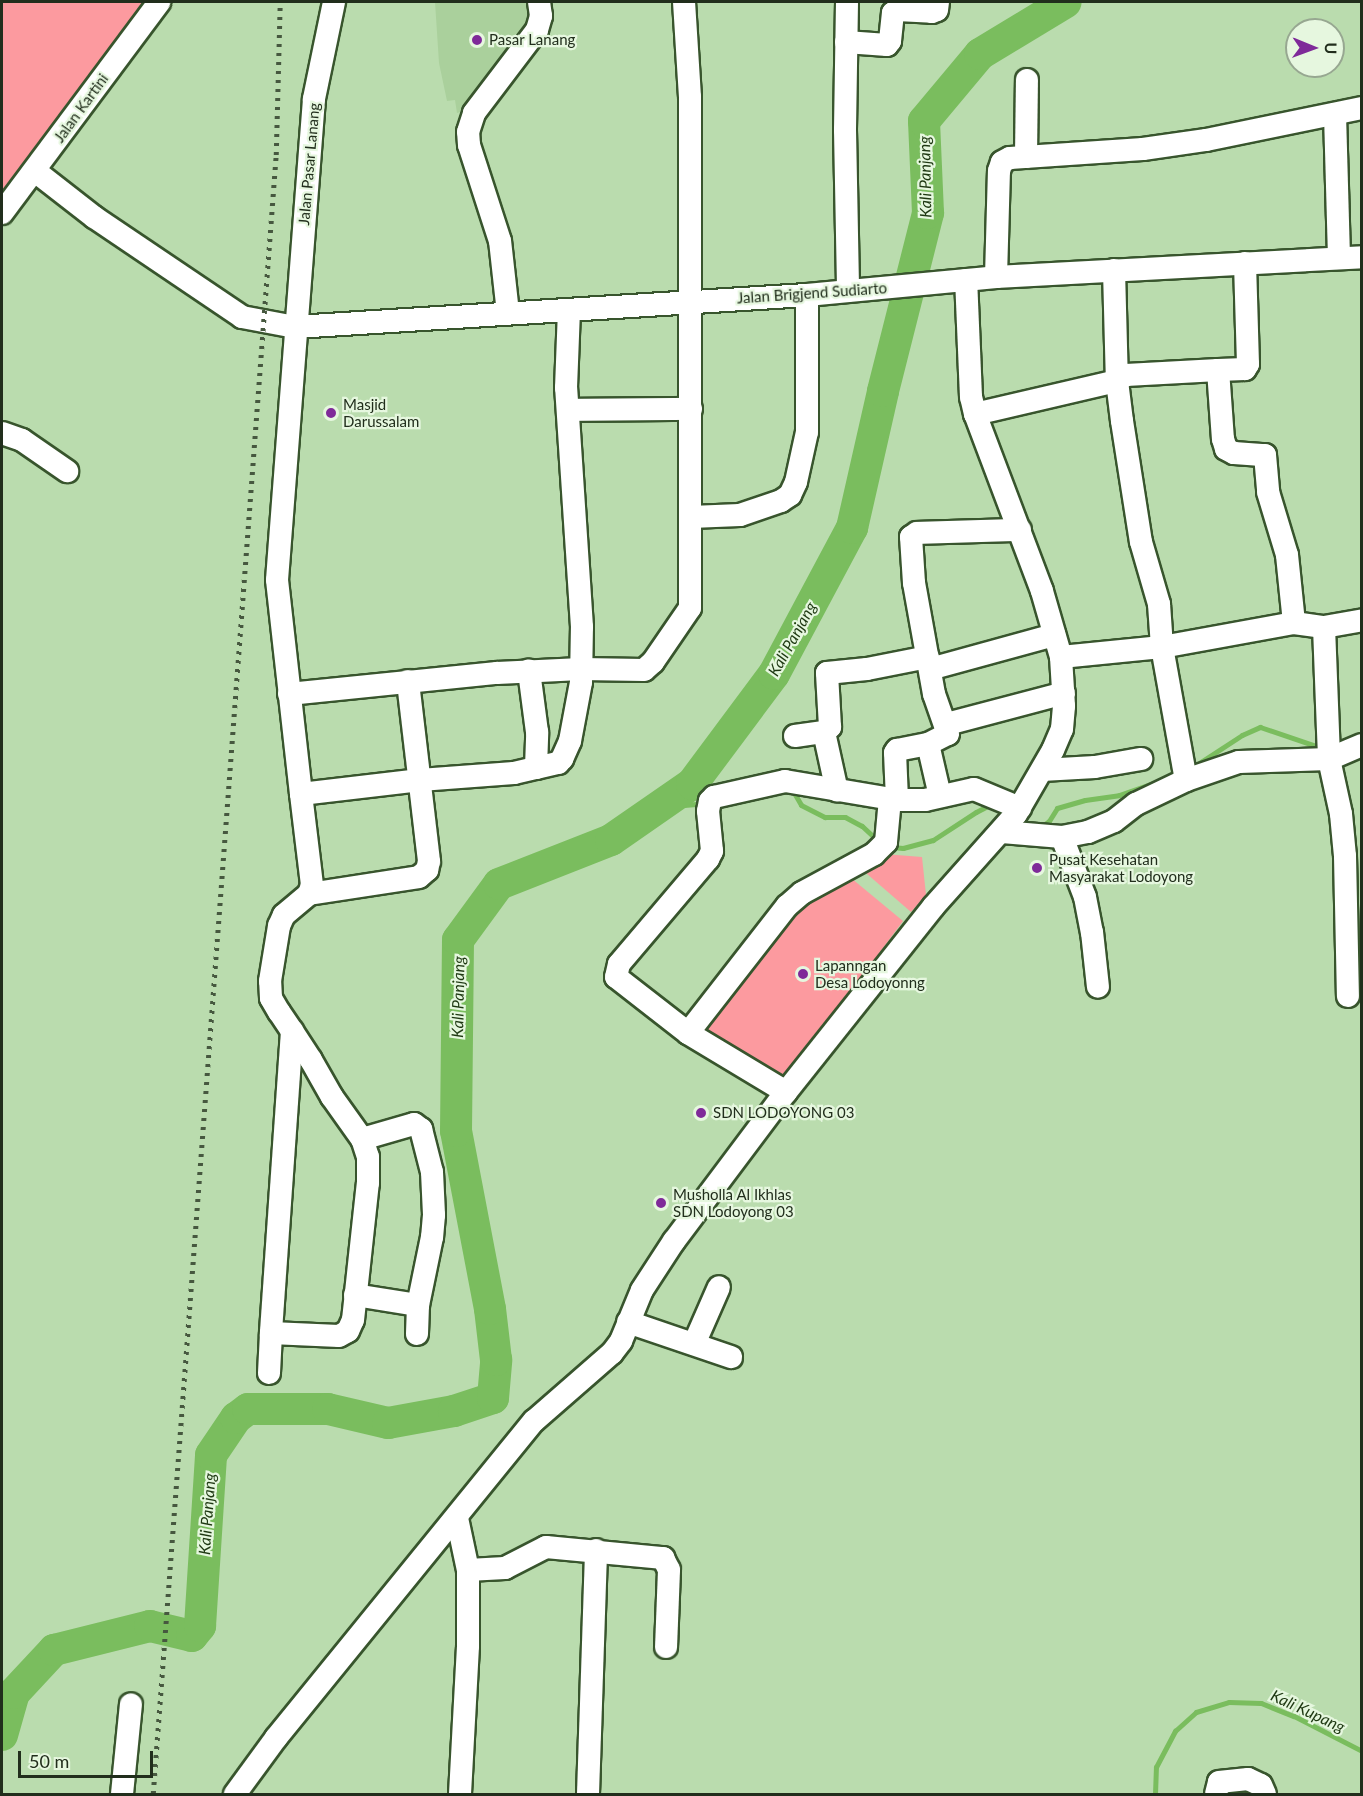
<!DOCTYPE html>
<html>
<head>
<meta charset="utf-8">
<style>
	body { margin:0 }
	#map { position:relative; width:1363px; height:1796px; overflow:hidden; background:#badcae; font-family:Lato,sans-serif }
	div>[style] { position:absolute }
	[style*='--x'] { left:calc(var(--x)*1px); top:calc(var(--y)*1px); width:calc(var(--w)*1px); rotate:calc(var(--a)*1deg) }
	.built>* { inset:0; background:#aad09c }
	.green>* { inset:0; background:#fc9a9f }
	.stream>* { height:5px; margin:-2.5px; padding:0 2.5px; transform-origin:2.5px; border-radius:2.5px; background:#7abd5e }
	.river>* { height:32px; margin:-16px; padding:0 16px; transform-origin:16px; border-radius:16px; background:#7abd5e }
	.roads { filter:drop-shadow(2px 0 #38552d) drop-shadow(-2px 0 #38552d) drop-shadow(0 2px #38552d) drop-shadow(0 -2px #38552d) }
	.minor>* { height:22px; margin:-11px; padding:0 11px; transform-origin:11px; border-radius:11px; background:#fff }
	.rail>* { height:4.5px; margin-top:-2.25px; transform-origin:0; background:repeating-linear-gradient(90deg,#46583f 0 3px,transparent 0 9px) }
	.dots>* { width:16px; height:16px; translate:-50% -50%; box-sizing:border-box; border:3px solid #e6f7df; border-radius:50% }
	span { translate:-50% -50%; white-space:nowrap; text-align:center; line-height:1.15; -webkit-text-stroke:4.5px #e6f7df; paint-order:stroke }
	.poi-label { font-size:15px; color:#212e1c }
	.left { translate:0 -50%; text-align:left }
	.street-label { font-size:15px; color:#212e1c }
	.water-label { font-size:16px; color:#1e3812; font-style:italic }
	.frame { position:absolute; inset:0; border:3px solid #212e1c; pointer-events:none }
	.north { position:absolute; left:1285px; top:18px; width:60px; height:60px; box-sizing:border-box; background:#e6f7df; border:2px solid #97a791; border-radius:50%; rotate:91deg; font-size:16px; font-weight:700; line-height:24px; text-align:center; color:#212e1c }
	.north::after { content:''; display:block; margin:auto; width:21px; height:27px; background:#7f2a99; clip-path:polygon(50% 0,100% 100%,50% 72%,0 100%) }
	.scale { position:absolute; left:18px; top:1751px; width:135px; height:27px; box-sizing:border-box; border:3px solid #212e1c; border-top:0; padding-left:8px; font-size:18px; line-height:21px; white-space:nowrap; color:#212e1c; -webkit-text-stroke:4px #e6f7df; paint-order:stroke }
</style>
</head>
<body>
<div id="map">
	<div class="built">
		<div style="clip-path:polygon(435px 2px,532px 2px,534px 17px,461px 112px,457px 113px,455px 100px,447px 101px,439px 63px)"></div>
	</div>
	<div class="green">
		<div style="clip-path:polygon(2px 2px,148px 2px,2px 207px)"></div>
		<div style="clip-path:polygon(884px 854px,922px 857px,926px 895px,911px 912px,859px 867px)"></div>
		<div style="clip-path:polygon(845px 873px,903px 921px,786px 1079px,698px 1028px,805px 899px)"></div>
	</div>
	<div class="stream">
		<div style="--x:1193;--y:767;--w:59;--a:-33.1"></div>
		<div style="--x:1242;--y:735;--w:20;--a:-24"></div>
		<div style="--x:1260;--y:727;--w:65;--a:18.7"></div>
		<div style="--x:793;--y:791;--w:16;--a:60"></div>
		<div style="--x:801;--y:805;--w:27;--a:27"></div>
		<div style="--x:825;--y:817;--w:20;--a:0"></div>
		<div style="--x:845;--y:817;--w:19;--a:28"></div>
		<div style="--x:862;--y:826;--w:22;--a:43"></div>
		<div style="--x:670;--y:799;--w:15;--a:23"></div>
		<div style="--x:684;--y:805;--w:21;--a:-5"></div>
		<div style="--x:1041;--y:827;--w:10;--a:-37"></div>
		<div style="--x:1049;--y:821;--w:15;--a:-58"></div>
		<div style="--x:1057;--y:808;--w:29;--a:-16"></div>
		<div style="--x:1085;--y:800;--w:34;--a:-8"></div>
		<div style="--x:1119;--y:795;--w:37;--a:-19"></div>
		<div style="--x:891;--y:847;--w:12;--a:5"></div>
		<div style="--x:903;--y:848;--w:31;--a:-15"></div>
		<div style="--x:933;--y:840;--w:51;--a:-33.1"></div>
		<div style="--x:976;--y:812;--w:13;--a:-27"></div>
		<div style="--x:988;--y:806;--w:5;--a:22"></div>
		<div style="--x:1155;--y:1794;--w:27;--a:-88"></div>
		<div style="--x:1156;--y:1767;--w:41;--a:-62.2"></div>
		<div style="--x:1175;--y:1731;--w:28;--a:-42"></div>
		<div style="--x:1196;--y:1712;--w:34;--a:-17"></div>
		<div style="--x:1229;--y:1702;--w:32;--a:2"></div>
		<div style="--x:1261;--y:1703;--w:35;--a:22"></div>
		<div style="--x:1294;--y:1716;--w:76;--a:27.2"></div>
	</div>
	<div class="river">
		<div style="--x:2;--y:1735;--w:44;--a:-74.1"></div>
		<div style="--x:14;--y:1693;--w:59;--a:-47.1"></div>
		<div style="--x:54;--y:1650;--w:99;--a:-14"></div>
		<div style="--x:150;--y:1626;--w:43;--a:13.4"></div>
		<div style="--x:192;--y:1636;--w:13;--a:-51"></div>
		<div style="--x:200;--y:1626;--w:171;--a:-86.3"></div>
		<div style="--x:211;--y:1455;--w:45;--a:-56"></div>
		<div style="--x:236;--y:1418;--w:15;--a:-37"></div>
		<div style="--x:248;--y:1409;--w:80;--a:0"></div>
		<div style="--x:328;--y:1409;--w:62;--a:13.1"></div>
		<div style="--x:388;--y:1423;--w:67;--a:-10.3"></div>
		<div style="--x:454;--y:1411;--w:41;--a:-18.4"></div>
		<div style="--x:493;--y:1398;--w:38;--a:-85"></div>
		<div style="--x:496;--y:1360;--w:51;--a:-96.7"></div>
		<div style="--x:490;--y:1309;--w:181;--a:-100.8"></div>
		<div style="--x:456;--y:1131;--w:191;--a:-89.4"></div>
		<div style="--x:458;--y:940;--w:69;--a:-53.8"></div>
		<div style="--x:499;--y:884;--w:120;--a:-21.4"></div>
		<div style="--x:611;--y:840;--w:98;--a:-34.7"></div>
		<div style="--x:692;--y:784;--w:137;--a:-53.3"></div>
		<div style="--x:774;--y:674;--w:166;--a:-61.9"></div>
		<div style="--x:852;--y:528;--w:140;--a:-77.2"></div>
		<div style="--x:883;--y:391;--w:184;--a:-75.8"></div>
		<div style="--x:928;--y:213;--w:92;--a:-92.5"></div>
		<div style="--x:924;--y:121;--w:87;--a:-50.1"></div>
		<div style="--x:980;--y:54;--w:100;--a:-31.2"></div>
	</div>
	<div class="roads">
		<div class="minor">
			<div style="--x:334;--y:2;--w:99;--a:101.7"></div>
			<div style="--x:314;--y:99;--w:482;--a:94.4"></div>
			<div style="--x:277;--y:580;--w:215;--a:83.6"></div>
			<div style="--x:301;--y:794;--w:120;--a:-6.7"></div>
			<div style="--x:420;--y:780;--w:94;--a:-4.3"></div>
			<div style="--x:514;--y:773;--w:23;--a:-13"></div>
			<div style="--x:536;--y:768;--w:36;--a:-88"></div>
			<div style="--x:537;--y:732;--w:62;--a:-97.5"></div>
			<div style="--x:847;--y:2;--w:128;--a:90.9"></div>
			<div style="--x:845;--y:130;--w:161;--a:88.9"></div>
			<div style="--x:846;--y:42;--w:41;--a:4.2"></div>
			<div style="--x:887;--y:45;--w:5;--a:-53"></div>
			<div style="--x:890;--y:41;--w:28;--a:-84"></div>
			<div style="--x:893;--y:13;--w:5;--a:-37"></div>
			<div style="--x:897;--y:10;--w:35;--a:3"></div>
			<div style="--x:932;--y:12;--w:5;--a:-22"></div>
			<div style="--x:937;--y:10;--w:8;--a:-83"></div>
			<div style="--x:1335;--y:114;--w:144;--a:88.4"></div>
			<div style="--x:1026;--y:157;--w:77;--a:-89.3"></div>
			<div style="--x:35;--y:171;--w:75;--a:37.9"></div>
			<div style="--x:94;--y:217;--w:179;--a:34"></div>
			<div style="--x:242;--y:317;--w:54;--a:10.7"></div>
			<div style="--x:295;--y:327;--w:513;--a:-3.58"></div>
			<div style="--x:807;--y:295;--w:190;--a:-5.4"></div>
			<div style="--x:996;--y:277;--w:367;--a:-3.1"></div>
			<div style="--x:2;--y:213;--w:263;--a:-53.3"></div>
			<div style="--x:1245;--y:263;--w:101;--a:88.3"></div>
			<div style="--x:1248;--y:364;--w:6;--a:121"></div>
			<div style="--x:1245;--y:369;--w:27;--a:178"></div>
			<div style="--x:1218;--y:370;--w:69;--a:85.9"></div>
			<div style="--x:1223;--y:439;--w:10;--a:73"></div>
			<div style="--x:1226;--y:449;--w:9;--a:27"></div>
			<div style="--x:1234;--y:453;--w:31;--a:4"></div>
			<div style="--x:1265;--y:455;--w:37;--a:85"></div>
			<div style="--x:1268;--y:492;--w:66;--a:73.2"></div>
			<div style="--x:1287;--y:555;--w:68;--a:84.1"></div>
			<div style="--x:1114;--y:270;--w:111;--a:88.5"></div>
			<div style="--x:1117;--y:381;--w:40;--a:82.9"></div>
			<div style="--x:1122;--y:421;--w:122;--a:81.1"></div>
			<div style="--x:1141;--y:542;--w:65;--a:73.8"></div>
			<div style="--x:1159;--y:604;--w:43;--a:86"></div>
			<div style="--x:1162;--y:647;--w:135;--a:79.8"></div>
			<div style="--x:996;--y:277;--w:106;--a:-88.4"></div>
			<div style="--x:999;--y:171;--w:9;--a:-72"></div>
			<div style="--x:1002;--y:162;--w:9;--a:-27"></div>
			<div style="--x:1010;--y:158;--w:133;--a:-3.9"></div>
			<div style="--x:1143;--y:149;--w:64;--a:-8.1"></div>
			<div style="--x:1206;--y:140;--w:159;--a:-11.6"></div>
			<div style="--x:508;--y:313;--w:72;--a:-96.3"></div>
			<div style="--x:500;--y:241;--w:101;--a:-107.9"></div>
			<div style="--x:469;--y:145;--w:13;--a:-94"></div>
			<div style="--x:468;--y:132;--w:20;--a:-72"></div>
			<div style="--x:474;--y:113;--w:104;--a:-52.8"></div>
			<div style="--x:537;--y:30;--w:15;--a:-74"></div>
			<div style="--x:541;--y:16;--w:14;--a:-98"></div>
			<div style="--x:568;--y:410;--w:123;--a:-0.5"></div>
			<div style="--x:975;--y:414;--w:146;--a:-13.1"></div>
			<div style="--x:1117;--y:381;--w:11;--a:-34"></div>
			<div style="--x:1126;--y:375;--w:92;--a:-3.1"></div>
			<div style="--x:2;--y:433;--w:21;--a:19"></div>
			<div style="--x:22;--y:440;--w:55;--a:34.6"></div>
			<div style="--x:691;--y:517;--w:49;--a:-2.3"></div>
			<div style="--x:740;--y:515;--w:43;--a:-18.9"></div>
			<div style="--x:781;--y:501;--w:11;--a:-34"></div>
			<div style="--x:790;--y:495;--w:14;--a:-65"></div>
			<div style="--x:796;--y:482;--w:51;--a:-77.6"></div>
			<div style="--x:807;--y:432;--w:137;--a:-90"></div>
			<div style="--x:1324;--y:627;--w:132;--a:87.8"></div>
			<div style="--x:1329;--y:759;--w:56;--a:77.7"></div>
			<div style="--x:1341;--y:814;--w:42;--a:84.6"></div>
			<div style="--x:1345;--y:856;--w:140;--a:88.8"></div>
			<div style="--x:1061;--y:657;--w:101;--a:-5.7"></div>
			<div style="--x:1162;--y:647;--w:134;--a:-10.3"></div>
			<div style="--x:1294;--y:623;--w:30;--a:8"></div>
			<div style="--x:1324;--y:627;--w:39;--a:-10"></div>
			<div style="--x:930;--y:669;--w:129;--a:-15.3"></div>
			<div style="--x:289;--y:694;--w:209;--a:-5.8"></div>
			<div style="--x:497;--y:673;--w:84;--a:-2.7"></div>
			<div style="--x:581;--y:669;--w:63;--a:0.9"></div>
			<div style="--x:644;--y:670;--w:12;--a:-42"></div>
			<div style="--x:653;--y:662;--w:65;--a:-55.6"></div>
			<div style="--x:690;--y:608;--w:511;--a:-90"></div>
			<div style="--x:690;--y:97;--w:95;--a:-93.6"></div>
			<div style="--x:947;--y:724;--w:121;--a:-14.8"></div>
			<div style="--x:824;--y:732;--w:60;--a:77.6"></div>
			<div style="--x:795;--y:736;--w:29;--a:-8"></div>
			<div style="--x:824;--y:732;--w:8;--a:-40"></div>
			<div style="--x:830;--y:727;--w:54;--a:-93.2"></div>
			<div style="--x:827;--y:673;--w:40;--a:-5.7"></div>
			<div style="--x:867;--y:669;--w:62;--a:-11.1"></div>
			<div style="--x:536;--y:768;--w:23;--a:-13"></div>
			<div style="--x:558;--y:763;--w:6;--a:-45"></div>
			<div style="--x:562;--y:759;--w:20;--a:-66"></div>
			<div style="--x:570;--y:741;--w:60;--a:-79.4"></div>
			<div style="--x:581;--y:682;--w:55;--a:-89"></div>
			<div style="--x:582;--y:627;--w:240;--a:-93.8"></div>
			<div style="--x:566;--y:388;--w:77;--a:-87.8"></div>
			<div style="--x:1042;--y:770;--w:53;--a:-3.2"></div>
			<div style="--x:1095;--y:767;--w:47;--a:-9.9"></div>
			<div style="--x:940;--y:796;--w:53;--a:-103"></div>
			<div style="--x:928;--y:744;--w:22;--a:-27"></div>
			<div style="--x:948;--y:734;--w:42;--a:-109.3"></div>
			<div style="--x:934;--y:694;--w:113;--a:-100.2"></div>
			<div style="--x:914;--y:583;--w:46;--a:-93.7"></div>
			<div style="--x:911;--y:537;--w:7;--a:-34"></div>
			<div style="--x:917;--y:533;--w:103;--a:-1.7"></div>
			<div style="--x:897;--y:800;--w:47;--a:-92.4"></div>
			<div style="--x:895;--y:753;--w:4;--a:-56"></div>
			<div style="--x:897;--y:750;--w:32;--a:-11"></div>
			<div style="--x:1002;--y:832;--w:60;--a:4.8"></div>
			<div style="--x:1062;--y:837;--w:26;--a:-11"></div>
			<div style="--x:1088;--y:832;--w:28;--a:-23"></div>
			<div style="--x:1114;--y:821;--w:28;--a:-38"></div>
			<div style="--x:1136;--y:804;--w:55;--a:-25.6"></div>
			<div style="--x:1186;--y:780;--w:56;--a:-18.8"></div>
			<div style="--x:1239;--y:762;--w:90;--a:-1.9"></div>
			<div style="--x:1329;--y:759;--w:36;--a:-23"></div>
			<div style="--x:1062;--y:837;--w:64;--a:69"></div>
			<div style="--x:1085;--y:897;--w:36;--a:79"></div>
			<div style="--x:1092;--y:932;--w:55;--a:83.8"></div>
			<div style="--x:309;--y:894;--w:111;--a:-8.8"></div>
			<div style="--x:419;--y:877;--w:11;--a:-41"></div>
			<div style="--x:427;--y:870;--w:9;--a:-77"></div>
			<div style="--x:429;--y:861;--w:181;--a:-96.7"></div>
			<div style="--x:292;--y:1031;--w:303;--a:94"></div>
			<div style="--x:271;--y:1333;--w:68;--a:2.5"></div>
			<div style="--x:339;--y:1336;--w:10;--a:-29"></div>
			<div style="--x:348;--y:1331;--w:12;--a:-66"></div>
			<div style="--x:353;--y:1320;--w:138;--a:-83.8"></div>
			<div style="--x:368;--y:1183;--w:26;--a:-90"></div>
			<div style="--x:368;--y:1157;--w:19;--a:-108"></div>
			<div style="--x:362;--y:1139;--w:52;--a:-125.5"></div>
			<div style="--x:332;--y:1097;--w:43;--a:-119.6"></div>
			<div style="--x:311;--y:1060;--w:35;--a:-123"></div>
			<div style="--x:292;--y:1031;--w:23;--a:-124"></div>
			<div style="--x:279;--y:1012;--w:16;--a:-120"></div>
			<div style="--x:271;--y:998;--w:17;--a:-93"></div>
			<div style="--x:270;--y:981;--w:56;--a:-80.7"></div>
			<div style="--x:279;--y:926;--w:12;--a:-66"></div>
			<div style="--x:284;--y:915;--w:33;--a:-40"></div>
			<div style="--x:309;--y:894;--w:9;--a:-72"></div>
			<div style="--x:312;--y:885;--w:92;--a:-96.9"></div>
			<div style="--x:688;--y:1033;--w:161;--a:-52.1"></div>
			<div style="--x:787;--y:906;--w:20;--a:-41"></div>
			<div style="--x:802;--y:893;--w:82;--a:-28.4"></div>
			<div style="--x:874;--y:854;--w:17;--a:-45"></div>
			<div style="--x:886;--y:842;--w:43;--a:-84.7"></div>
			<div style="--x:786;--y:1092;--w:114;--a:-149"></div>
			<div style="--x:688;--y:1033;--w:91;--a:-142.1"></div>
			<div style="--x:616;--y:977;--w:13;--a:-77"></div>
			<div style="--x:619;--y:964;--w:138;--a:-49.7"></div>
			<div style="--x:708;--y:859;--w:9;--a:-63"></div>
			<div style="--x:712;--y:851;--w:40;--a:-95.7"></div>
			<div style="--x:708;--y:811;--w:10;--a:-79"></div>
			<div style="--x:710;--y:801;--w:6;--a:-45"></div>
			<div style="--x:714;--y:797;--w:73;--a:-12.7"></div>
			<div style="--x:785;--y:781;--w:114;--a:9.6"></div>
			<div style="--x:897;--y:800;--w:28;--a:0"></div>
			<div style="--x:925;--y:800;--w:50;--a:-12.7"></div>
			<div style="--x:974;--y:789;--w:50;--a:22.4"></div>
			<div style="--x:362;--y:1139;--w:54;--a:-16.1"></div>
			<div style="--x:414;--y:1124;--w:9;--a:36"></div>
			<div style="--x:421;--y:1129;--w:44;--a:75.7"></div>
			<div style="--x:432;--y:1172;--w:43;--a:87.3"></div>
			<div style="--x:434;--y:1215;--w:22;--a:95"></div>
			<div style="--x:432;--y:1237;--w:69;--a:101.6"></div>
			<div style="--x:418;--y:1305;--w:29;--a:92"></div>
			<div style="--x:355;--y:1295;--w:64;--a:9"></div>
			<div style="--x:628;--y:1322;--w:109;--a:18.8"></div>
			<div style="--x:694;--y:1344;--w:62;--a:-66.3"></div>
			<div style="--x:269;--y:1373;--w:40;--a:-87.1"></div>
			<div style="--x:457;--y:1518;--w:53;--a:78.1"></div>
			<div style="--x:468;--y:1570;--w:37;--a:-3"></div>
			<div style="--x:505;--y:1568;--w:46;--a:-27.1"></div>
			<div style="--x:546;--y:1547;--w:118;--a:5.4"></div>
			<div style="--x:663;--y:1558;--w:13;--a:63"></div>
			<div style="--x:669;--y:1570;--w:77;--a:92.2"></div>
			<div style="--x:122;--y:1794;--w:90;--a:-84.3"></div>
			<div style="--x:235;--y:1794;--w:69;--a:-53.8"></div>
			<div style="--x:276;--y:1738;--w:409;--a:-50.9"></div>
			<div style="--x:534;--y:1421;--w:103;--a:-41.1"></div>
			<div style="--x:612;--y:1353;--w:15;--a:-53"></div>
			<div style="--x:621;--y:1341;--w:55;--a:-67.6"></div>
			<div style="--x:642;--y:1290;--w:59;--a:-56.9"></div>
			<div style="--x:674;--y:1241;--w:186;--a:-53.1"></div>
			<div style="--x:786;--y:1092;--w:236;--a:-51.5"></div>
			<div style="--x:933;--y:907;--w:125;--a:-48.3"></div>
			<div style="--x:1016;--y:814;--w:74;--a:-60"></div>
			<div style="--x:1053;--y:750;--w:23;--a:-67"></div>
			<div style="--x:1062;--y:729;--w:23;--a:-85"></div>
			<div style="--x:1064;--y:706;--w:49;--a:-93.5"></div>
			<div style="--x:1061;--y:657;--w:69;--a:-106.1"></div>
			<div style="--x:1042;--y:591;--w:189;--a:-110.7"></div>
			<div style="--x:975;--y:414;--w:17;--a:-103"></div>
			<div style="--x:971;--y:397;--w:117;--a:-92.4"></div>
			<div style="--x:460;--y:1794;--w:148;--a:-86.9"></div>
			<div style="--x:468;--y:1646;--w:76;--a:-90"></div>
			<div style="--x:588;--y:1794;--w:244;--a:-88.1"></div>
			<div style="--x:1216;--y:1794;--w:12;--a:-76"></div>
			<div style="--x:1219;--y:1782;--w:29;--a:-6"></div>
			<div style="--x:1248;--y:1779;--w:14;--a:25"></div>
			<div style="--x:1261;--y:1785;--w:10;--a:66"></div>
		</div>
	</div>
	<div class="rail">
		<div style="--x:153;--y:1794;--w:1644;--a:-85.71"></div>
		<div style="--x:276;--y:155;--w:153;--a:-88.5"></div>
	</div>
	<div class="dots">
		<div style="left:477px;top:40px;background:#7f2a99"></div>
		<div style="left:331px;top:413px;background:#7f2a99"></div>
		<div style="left:1037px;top:868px;background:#7f2a99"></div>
		<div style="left:803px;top:974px;background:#7f2a99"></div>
		<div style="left:701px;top:1113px;background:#7f2a99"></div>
		<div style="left:661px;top:1203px;background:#7f2a99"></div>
	</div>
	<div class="poi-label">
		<span class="left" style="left:489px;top:40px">Pasar Lanang</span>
		<span class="left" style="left:343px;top:413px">Masjid<br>Darussalam</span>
		<span class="left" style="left:1049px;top:868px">Pusat Kesehatan<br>Masyarakat Lodoyong</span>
		<span class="left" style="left:815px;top:974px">Lapanngan<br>Desa Lodoyonng</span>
		<span class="left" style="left:713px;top:1113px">SDN LODOYONG 03</span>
		<span class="left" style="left:673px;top:1203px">Musholla Al Ikhlas<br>SDN Lodoyong 03</span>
	</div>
	<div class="street-label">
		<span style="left:81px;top:108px;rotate:-54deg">Jalan Kartini</span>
		<span style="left:309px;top:164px;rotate:-85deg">Jalan Pasar Lanang</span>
		<span style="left:812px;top:293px;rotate:-4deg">Jalan Brigjend Sudiarto</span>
	</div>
	<div class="water-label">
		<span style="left:925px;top:177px;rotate:-91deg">Kali Panjang</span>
		<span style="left:792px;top:639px;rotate:-61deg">Kali Panjang</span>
		<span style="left:458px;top:997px;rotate:-89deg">Kali Panjang</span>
		<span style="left:207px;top:1514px;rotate:-86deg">Kali Panjang</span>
		<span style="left:1308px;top:1711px;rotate:25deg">Kali Kupang</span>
	</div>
	<div class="frame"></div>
	<div class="north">U</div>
	<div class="scale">50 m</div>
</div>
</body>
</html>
